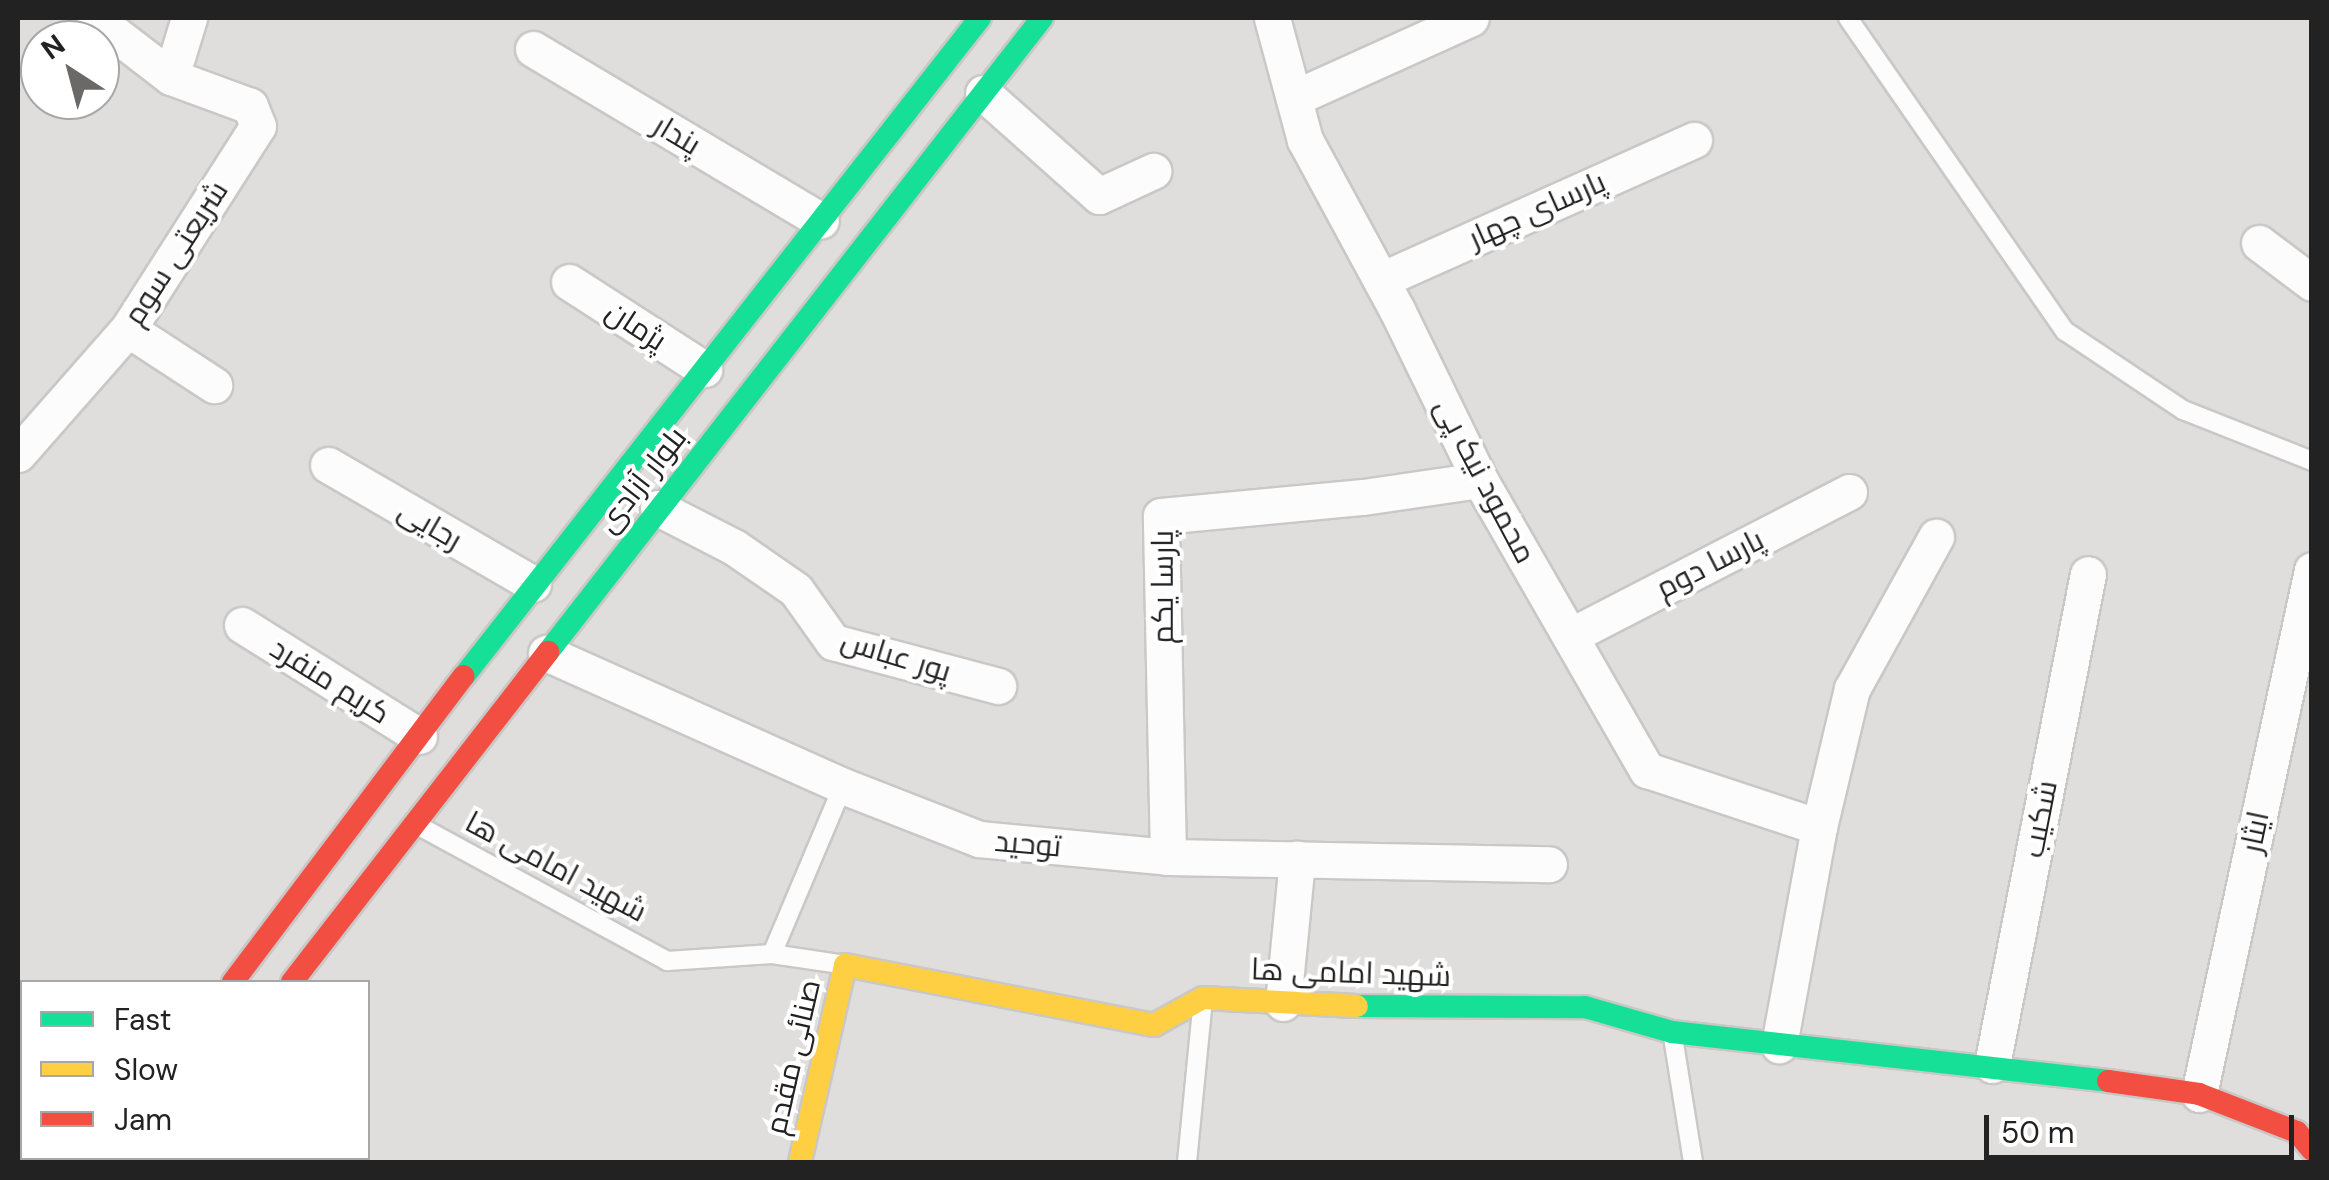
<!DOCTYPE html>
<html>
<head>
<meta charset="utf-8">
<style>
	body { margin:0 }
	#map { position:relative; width:2329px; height:1180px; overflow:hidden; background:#f0eeeb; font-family:"DM Sans",Cairo,sans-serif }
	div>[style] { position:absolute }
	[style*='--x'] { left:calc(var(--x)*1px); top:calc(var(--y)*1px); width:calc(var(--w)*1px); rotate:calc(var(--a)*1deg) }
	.residential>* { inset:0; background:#dfdedc }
	.roads { filter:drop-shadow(2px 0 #c9c8c7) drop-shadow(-2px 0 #c9c8c7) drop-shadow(0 2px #c9c8c7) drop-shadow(0 -2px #c9c8c7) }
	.lane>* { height:18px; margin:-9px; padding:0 9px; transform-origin:9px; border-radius:9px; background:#fdfcfc }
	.street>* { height:35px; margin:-17.5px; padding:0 17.5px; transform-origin:17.5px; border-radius:17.5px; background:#fdfcfc }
	.fast>* { height:22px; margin:-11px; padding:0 11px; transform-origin:11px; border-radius:11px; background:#16e098 }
	.slow>* { height:22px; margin:-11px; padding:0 11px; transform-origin:11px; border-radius:11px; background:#ffcf43 }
	.jam>* { height:22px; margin:-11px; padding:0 11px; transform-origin:11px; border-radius:11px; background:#f24e42 }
	span { translate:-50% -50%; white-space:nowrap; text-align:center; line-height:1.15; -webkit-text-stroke:8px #fff; paint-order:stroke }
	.street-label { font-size:30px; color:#222 }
	.frame { position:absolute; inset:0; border:20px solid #222; pointer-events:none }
	.legend { position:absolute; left:20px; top:980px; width:350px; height:180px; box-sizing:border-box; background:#fff; border:2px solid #a7a7a7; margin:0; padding:12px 18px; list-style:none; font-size:30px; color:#222 }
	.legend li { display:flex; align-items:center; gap:20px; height:50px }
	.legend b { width:50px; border:2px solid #a7a7a7 }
	.north { position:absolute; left:20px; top:20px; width:100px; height:100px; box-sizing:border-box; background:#fff; border:2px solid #a7a7a7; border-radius:50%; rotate:324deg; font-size:28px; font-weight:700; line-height:40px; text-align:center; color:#222 }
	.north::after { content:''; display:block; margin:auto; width:35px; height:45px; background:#6a6968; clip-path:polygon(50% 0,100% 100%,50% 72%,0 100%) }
	.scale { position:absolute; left:1984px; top:1115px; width:310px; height:45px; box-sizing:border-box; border:5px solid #222; border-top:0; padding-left:12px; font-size:30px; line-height:35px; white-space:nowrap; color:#222; -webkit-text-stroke:8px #fff; paint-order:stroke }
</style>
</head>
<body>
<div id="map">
	<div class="residential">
		<div style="clip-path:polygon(evenodd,18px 18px,2311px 18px,2311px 1162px,18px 1162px,18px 18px,40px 40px,100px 40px,100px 100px,40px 100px,40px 40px,18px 18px,22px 982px,368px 982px,368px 1158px,22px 1158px,22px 982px)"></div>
	</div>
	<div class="roads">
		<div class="lane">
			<div style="--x:1848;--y:18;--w:381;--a:55.3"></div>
			<div style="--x:2065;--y:331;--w:142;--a:33.8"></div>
			<div style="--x:2183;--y:410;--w:139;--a:21.6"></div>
			<div style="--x:417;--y:825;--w:285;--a:28.5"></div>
			<div style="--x:667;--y:961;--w:105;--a:-3.8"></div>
			<div style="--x:772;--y:954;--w:69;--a:8.4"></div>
			<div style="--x:772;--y:954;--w:182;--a:-67.1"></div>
			<div style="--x:1673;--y:1037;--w:127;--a:80.9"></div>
			<div style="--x:218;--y:1158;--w:9;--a:27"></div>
			<div style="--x:1187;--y:1162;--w:154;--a:-84.4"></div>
		</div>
		<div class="street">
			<div style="--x:1272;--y:18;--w:126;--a:74.9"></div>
			<div style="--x:1305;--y:140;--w:193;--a:61.6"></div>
			<div style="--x:1397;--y:310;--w:189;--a:64"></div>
			<div style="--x:1480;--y:480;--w:335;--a:60.1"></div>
			<div style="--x:1647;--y:770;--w:181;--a:18.3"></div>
			<div style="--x:1819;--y:827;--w:222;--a:100.4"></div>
			<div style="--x:533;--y:49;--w:335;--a:30.8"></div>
			<div style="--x:171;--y:77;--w:62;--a:-73"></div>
			<div style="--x:983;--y:93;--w:155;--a:41.6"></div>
			<div style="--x:1099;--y:196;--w:60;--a:-24.8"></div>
			<div style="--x:1294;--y:98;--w:194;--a:-24.3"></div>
			<div style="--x:2259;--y:243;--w:66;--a:37"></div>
			<div style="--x:1381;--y:280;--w:343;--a:-24.1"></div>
			<div style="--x:569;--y:282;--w:161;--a:32.8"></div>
			<div style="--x:128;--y:329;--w:103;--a:33.1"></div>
			<div style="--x:18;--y:454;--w:167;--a:-48.7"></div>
			<div style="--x:128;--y:329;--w:241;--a:-57.4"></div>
			<div style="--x:258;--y:126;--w:22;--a:-112"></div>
			<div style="--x:250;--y:106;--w:84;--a:-159.8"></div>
			<div style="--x:171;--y:77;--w:97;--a:-142.5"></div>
			<div style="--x:328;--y:465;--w:237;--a:30.1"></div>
			<div style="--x:658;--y:508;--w:85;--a:27.2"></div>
			<div style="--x:734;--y:547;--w:75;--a:34.7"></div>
			<div style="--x:796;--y:590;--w:64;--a:54.6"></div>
			<div style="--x:833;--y:642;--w:171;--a:14.9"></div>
			<div style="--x:242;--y:625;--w:209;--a:32.1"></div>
			<div style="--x:1570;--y:636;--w:314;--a:-27.3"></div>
			<div style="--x:546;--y:653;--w:325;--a:24.1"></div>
			<div style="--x:843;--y:786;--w:146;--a:21.3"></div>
			<div style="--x:979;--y:839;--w:190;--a:5.4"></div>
			<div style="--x:1168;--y:857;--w:381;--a:1.1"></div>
			<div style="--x:1819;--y:827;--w:142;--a:-76.6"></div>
			<div style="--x:1852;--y:689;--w:174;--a:-61.1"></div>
			<div style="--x:1168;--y:857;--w:341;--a:-91.2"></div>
			<div style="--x:1161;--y:516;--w:203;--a:-5.4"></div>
			<div style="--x:1363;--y:497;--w:118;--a:-8.3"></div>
			<div style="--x:1283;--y:1003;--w:145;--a:-84.4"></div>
			<div style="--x:1992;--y:1065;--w:500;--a:-78.94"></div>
			<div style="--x:2199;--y:1094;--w:536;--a:-77.83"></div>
		</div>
		<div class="fast">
			<div style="--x:548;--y:652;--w:804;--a:-52.07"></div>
			<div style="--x:464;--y:676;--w:836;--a:-51.9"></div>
			<div style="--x:1357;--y:1006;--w:228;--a:0.3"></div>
			<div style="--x:1585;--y:1007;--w:91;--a:16"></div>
			<div style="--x:1672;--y:1032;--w:439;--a:6.4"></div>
		</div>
		<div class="slow">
			<div style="--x:97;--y:1162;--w:6;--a:-45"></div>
			<div style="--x:154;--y:1162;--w:6;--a:-45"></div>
			<div style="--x:800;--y:1162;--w:202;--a:-77.1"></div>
			<div style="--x:845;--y:965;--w:315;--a:11"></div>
			<div style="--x:1154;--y:1025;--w:56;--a:-28.9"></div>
			<div style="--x:1203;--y:998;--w:154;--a:3"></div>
		</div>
		<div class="jam">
			<div style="--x:233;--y:982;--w:383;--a:-53"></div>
			<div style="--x:292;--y:982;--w:418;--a:-52.2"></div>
			<div style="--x:2108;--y:1081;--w:92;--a:8.1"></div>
			<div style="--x:2199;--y:1094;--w:105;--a:21.2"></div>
			<div style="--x:2297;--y:1132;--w:23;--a:50"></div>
		</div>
	</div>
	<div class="street-label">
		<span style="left:677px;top:135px;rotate:31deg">پندار</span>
		<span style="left:1537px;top:210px;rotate:-24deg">پارسای چهار</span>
		<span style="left:176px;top:253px;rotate:-57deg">شریعتی سوم</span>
		<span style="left:636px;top:326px;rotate:33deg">پژمان</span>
		<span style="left:642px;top:480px;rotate:-52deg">بلوار آزادی</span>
		<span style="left:1485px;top:481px;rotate:62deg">محمود نیک پی</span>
		<span style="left:430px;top:525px;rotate:30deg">رجایی</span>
		<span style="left:1710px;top:564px;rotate:-27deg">پارسا دوم</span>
		<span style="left:1163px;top:587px;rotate:-90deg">پارسا یکم</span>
		<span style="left:896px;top:656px;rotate:17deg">پور عباس</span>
		<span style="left:330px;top:681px;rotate:32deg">کریم منفرد</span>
		<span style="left:2040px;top:819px;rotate:-79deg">شکیب</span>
		<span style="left:2255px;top:832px;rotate:-78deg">ایثار</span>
		<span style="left:1028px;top:844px;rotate:5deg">توحید</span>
		<span style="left:556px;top:867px;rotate:28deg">شهید امامی ها</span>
		<span style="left:1351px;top:973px;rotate:2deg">شهید امامی ها</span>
		<span style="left:793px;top:1057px;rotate:-77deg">صنائی مقدم</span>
	</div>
	<div class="frame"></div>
	<ul class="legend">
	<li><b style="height:12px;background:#16e098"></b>Fast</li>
	<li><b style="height:12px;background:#ffcf43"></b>Slow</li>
	<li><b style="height:12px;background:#f24e42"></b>Jam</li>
	</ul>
	<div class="north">N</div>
	<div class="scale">50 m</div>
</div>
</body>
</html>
